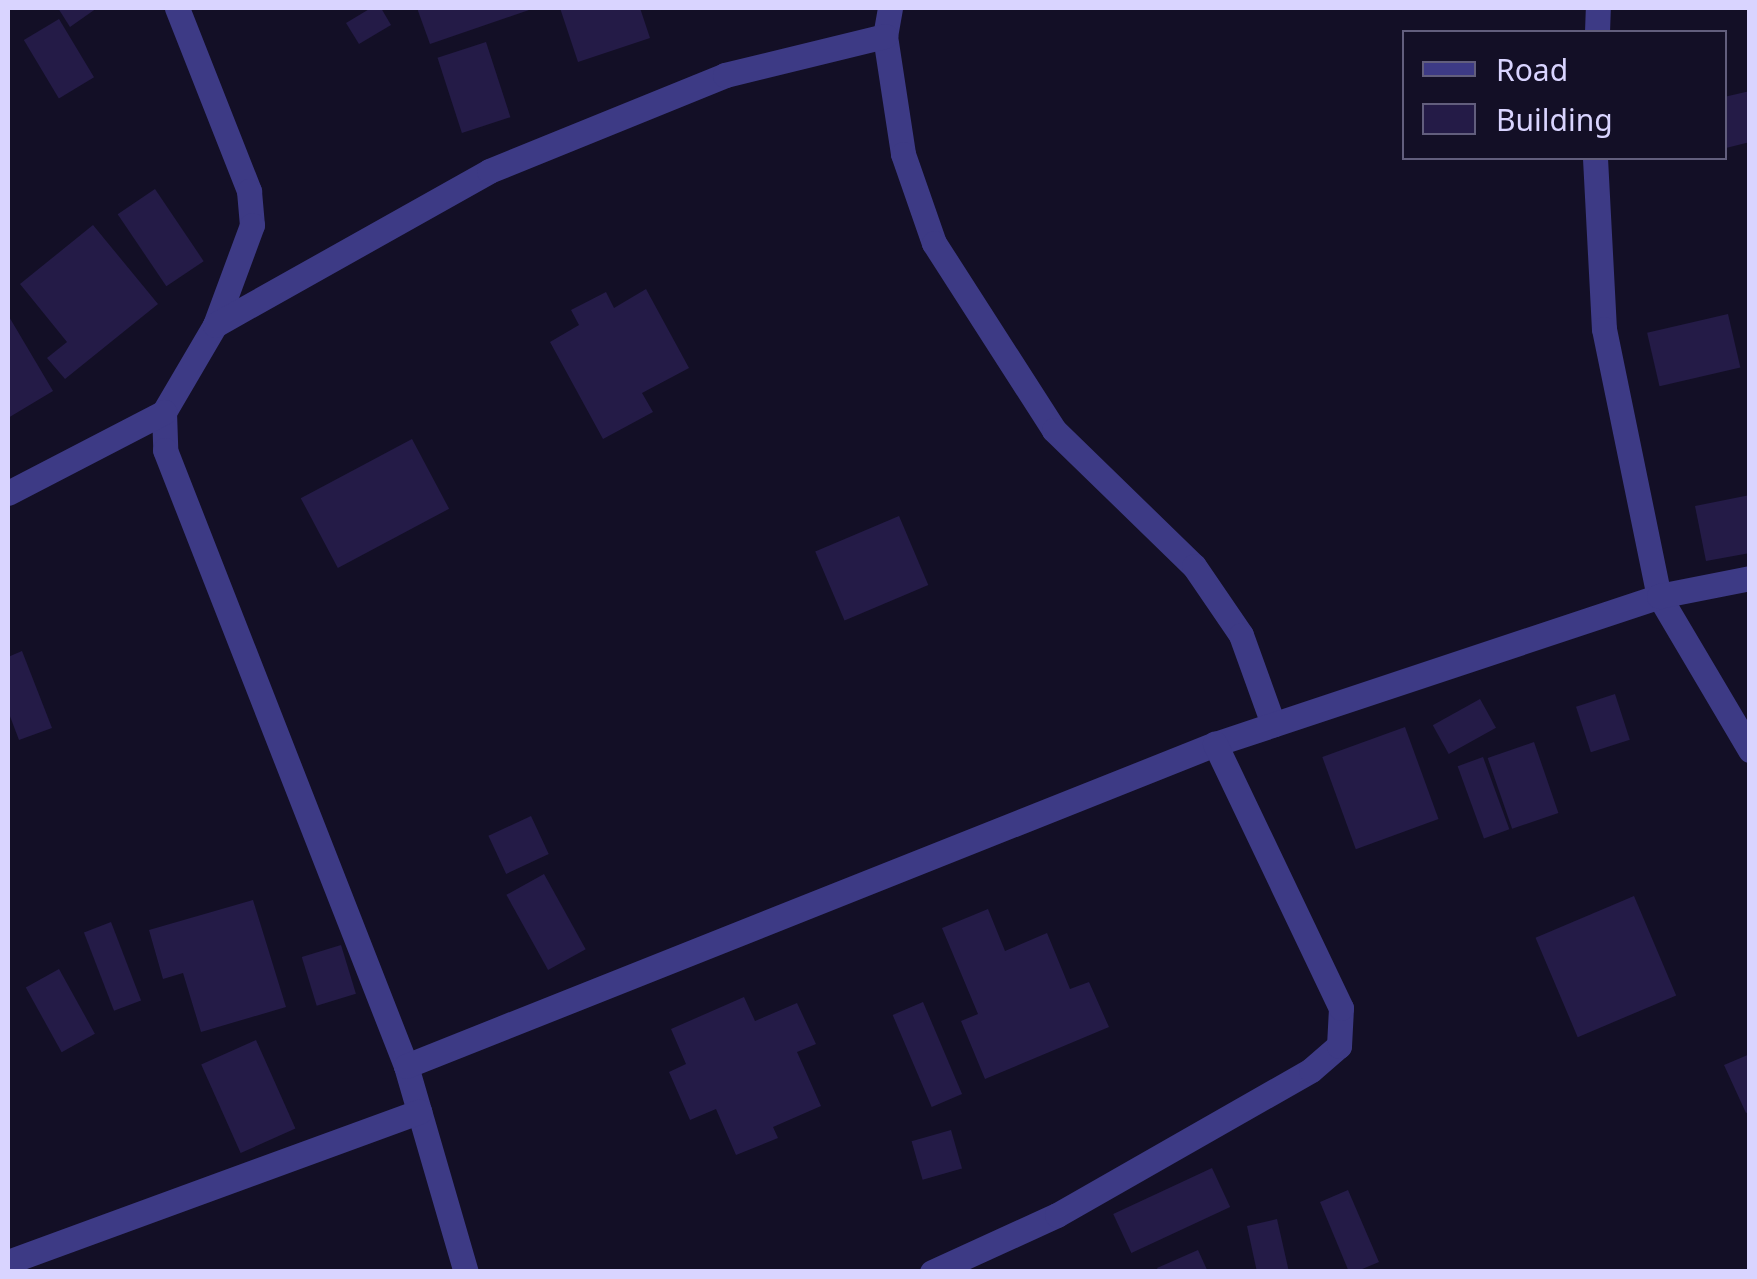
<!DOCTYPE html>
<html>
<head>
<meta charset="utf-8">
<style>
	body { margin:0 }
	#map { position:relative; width:1757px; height:1279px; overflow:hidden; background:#130f26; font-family:"Noto Sans",sans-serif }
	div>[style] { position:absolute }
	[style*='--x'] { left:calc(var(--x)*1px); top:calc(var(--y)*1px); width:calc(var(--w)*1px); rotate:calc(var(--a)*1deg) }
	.building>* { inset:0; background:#241b47; transform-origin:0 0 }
	.street>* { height:25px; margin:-12.5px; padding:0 12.5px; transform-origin:12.5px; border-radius:12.5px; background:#3d3a85 }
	span { translate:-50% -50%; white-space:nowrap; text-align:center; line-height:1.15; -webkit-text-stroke:9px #130f26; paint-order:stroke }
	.frame { position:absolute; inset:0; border:10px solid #d9d4ff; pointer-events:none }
	.legend { position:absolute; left:1402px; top:30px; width:325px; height:130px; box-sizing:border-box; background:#130f26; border:2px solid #625e7d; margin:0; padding:12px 18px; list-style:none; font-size:30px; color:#d9d4ff }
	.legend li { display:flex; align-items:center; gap:20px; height:50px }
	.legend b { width:50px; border:2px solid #625e7d }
</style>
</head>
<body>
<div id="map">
	<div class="building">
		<div style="clip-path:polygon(58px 8px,97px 8px,70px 27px)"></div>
		<div style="clip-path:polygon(371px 8px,381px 8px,391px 25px,359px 44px,346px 23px)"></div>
		<div style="clip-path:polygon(417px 8px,527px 8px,529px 10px,430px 44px)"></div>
		<div style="clip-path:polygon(560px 8px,640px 8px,650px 38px,578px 62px)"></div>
		<div style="left:59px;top:19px;width:68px;height:41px;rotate:59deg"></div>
		<div style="left:486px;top:42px;width:79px;height:51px;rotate:72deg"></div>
		<div style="clip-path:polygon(1750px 91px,1750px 142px,1726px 148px,1724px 97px)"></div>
		<div style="left:155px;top:189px;width:87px;height:45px;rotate:56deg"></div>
		<div style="clip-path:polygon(93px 225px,158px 304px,65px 379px,47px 358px,67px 342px,20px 284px)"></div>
		<div style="clip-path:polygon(646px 289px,689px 368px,642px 393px,653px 412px,603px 439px,550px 342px,579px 325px,571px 310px,606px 292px,614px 308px)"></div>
		<div style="left:1728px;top:314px;width:55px;height:83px;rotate:77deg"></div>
		<div style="clip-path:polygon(8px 315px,53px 391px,8px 418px)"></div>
		<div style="left:412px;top:439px;width:79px;height:126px;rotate:62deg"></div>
		<div style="clip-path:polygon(1750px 495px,1750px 553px,1706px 561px,1695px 506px)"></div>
		<div style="left:899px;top:516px;width:75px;height:91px;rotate:67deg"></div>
		<div style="clip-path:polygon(22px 651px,52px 728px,19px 740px,8px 711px,8px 657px)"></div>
		<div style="left:1615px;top:694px;width:48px;height:41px;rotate:72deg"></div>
		<div style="left:1480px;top:699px;width:33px;height:54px;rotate:61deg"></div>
		<div style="left:1405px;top:727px;width:98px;height:88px;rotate:70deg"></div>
		<div style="left:1534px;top:742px;width:75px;height:49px;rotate:71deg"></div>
		<div style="left:1483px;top:757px;width:77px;height:27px;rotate:70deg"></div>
		<div style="left:531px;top:816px;width:42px;height:47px;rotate:65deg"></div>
		<div style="left:544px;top:874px;width:86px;height:43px;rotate:61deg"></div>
		<div style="left:1634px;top:896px;width:108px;height:107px;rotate:67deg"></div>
		<div style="clip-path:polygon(253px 900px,286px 1007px,201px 1032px,183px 973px,163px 979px,149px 930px)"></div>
		<div style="clip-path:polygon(988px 909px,1005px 951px,1047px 933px,1070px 989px,1089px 982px,1109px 1027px,985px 1079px,961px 1021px,978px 1014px,942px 928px)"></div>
		<div style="left:111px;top:922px;width:84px;height:29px;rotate:69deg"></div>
		<div style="left:341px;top:945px;width:51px;height:41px;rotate:73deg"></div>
		<div style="left:59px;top:969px;width:74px;height:38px;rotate:61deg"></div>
		<div style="clip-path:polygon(744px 997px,755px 1021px,797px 1003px,816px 1044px,797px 1052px,821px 1106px,773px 1127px,778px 1138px,736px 1155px,716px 1109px,690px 1120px,669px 1072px,686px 1064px,671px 1029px)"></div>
		<div style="left:923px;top:1002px;width:100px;height:33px;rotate:67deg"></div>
		<div style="left:256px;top:1040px;width:97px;height:60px;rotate:66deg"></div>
		<div style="clip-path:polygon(1750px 1054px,1750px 1111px,1746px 1113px,1724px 1065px)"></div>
		<div style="left:951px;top:1130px;width:40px;height:41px;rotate:74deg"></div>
		<div style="left:1212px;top:1168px;width:43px;height:109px;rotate:65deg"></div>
		<div style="clip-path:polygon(1348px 1190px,1379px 1262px,1355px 1272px,1349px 1272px,1320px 1202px)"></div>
		<div style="clip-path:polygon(1277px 1219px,1289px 1272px,1257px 1272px,1247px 1226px)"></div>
		<div style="clip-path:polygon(1198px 1250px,1208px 1272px,1159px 1272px,1157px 1268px)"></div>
	</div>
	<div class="street">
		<div style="--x:177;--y:8;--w:197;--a:68.5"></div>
		<div style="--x:249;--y:191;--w:34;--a:85"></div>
		<div style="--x:252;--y:225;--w:107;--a:110.3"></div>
		<div style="--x:215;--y:325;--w:101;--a:120.4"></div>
		<div style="--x:164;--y:412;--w:38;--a:88"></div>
		<div style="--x:165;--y:450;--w:661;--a:68.63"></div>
		<div style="--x:406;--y:1066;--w:215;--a:73.8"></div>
		<div style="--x:890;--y:8;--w:28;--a:100"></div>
		<div style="--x:885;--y:36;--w:119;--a:81.3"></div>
		<div style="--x:903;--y:154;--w:94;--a:70.8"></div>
		<div style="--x:934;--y:243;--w:222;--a:57.3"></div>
		<div style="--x:1054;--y:430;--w:195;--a:44.2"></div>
		<div style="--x:1194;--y:566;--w:83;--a:55.7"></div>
		<div style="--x:1241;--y:635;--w:95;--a:70.2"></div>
		<div style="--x:1597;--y:32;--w:24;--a:-88"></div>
		<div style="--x:1595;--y:158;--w:171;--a:87"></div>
		<div style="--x:1604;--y:329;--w:273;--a:78.4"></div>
		<div style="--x:1659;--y:596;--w:179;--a:59.4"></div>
		<div style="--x:215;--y:325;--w:314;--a:-29.3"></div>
		<div style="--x:489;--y:171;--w:255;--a:-22.1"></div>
		<div style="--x:725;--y:75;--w:165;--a:-13.7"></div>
		<div style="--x:8;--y:493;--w:176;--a:-27.4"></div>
		<div style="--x:406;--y:1066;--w:871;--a:-21.7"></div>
		<div style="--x:1215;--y:744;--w:468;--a:-18.4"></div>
		<div style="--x:1659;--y:596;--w:93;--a:-11.2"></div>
		<div style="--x:8;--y:1262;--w:438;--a:-20.1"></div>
		<div style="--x:932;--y:1272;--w:137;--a:-24.5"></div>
		<div style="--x:1057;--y:1215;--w:292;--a:-29.7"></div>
		<div style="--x:1311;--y:1070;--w:37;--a:-41"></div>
		<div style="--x:1339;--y:1046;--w:38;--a:-87"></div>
		<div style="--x:1341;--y:1008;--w:293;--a:-115.5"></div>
	</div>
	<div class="frame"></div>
	<ul class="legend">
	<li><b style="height:12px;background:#3d3a85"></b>Road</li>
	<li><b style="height:28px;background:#241b47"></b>Building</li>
	</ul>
</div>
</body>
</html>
